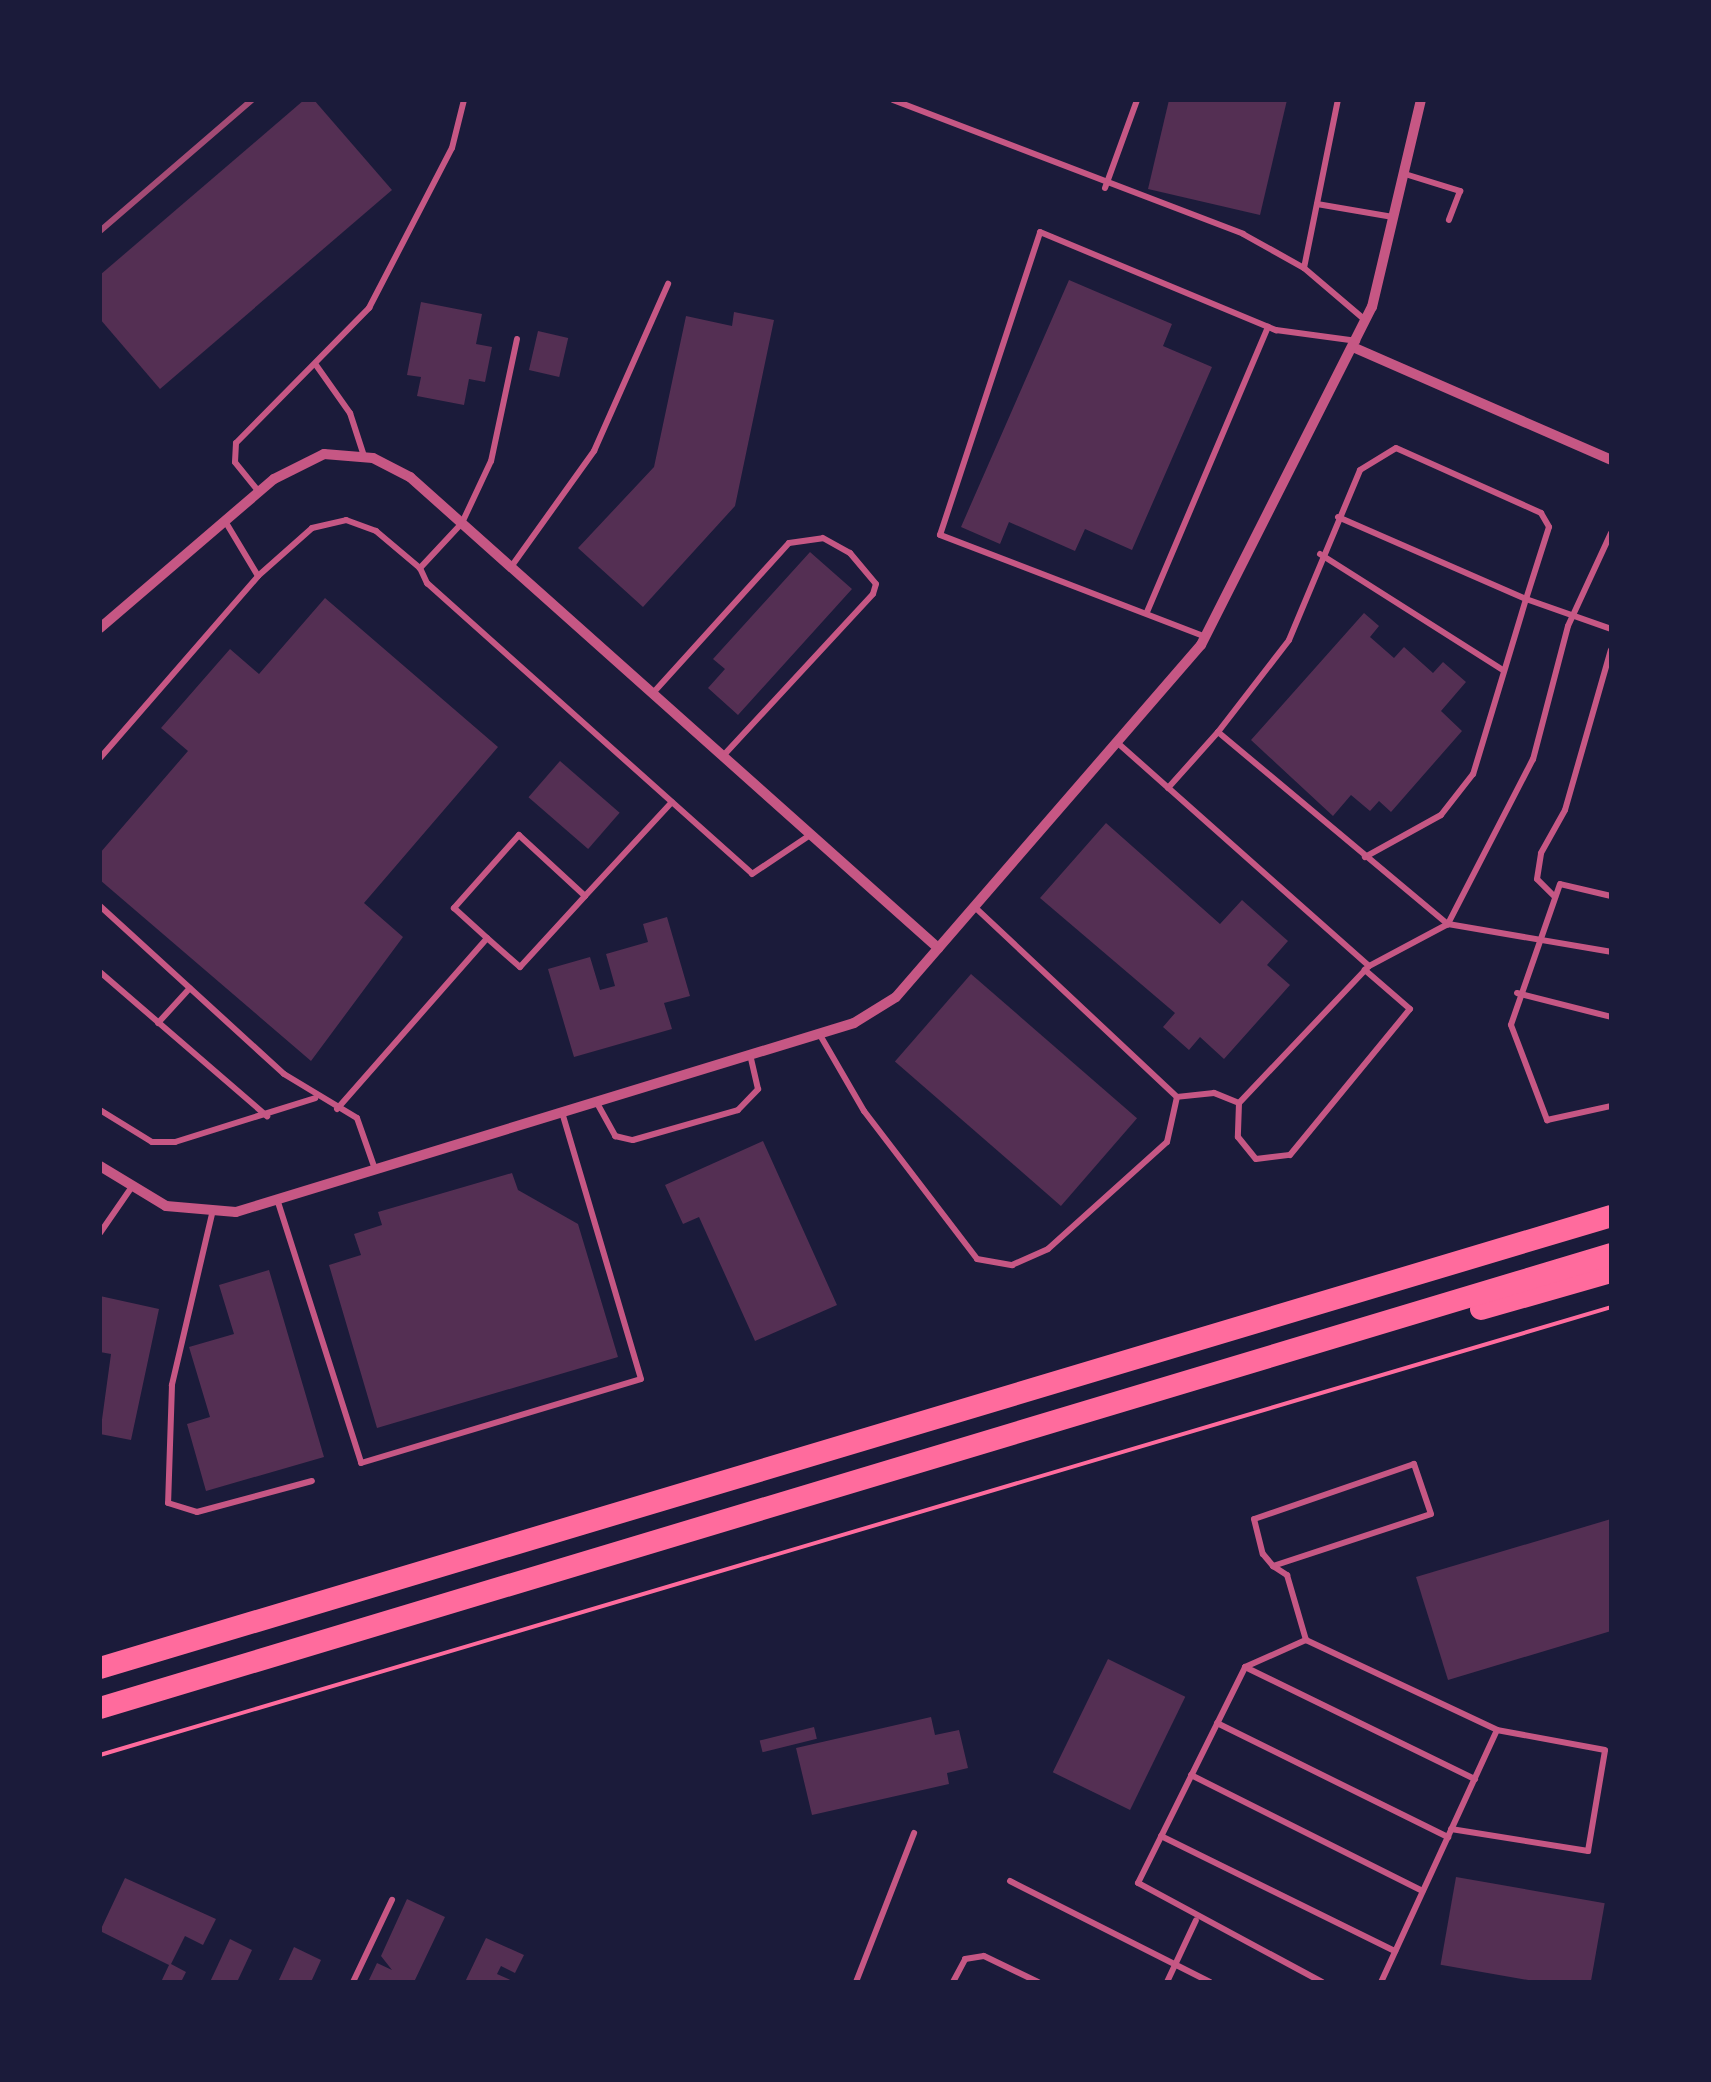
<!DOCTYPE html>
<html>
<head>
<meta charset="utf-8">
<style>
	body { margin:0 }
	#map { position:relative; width:1711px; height:2082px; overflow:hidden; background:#1b1b3a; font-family:"Nunito Sans",sans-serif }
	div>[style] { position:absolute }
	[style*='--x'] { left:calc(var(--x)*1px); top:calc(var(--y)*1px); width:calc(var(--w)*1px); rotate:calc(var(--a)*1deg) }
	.building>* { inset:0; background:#542f53; transform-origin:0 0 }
	.path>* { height:4px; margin:-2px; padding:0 2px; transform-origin:2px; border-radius:2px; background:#ff6b9d }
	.service>* { height:6px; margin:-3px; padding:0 3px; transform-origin:3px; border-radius:3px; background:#c65784 }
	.minor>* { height:10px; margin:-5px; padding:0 5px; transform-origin:5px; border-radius:5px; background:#c65784 }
	.trunk>* { height:22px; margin:-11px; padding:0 11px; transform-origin:11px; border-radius:11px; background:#ff6b9d }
	.rail>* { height:6px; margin:-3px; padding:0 3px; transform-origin:3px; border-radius:3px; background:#a44b75 }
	span { translate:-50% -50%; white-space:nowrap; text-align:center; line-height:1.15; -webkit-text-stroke:9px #1b1b3a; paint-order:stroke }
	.frame { position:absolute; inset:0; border:102px solid #1b1b3a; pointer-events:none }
</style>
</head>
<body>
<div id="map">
	<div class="building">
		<div style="clip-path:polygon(304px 100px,314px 100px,392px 190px,160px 389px,100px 319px,100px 275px)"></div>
		<div style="clip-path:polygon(1169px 100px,1287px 100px,1260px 215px,1148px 189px)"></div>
		<div style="clip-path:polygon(1069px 280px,1172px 324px,1163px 346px,1212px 367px,1132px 550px,1085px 529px,1075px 551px,1009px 522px,1000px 544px,961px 527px)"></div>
		<div style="clip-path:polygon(421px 302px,482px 314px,476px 344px,492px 347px,485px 382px,469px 379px,464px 405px,417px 396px,421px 377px,407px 375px)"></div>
		<div style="clip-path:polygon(734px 312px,774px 320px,735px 506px,643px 607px,578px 548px,654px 467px,686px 316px,732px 326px)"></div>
		<div style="left:538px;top:331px;width:31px;height:40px;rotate:13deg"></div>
		<div style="clip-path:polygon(810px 552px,852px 589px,738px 715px,708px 688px,725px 669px,713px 659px)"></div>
		<div style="clip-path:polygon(325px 598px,498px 747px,364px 903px,403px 937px,311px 1061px,100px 880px,100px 853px,188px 751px,161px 728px,230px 649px,259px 674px)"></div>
		<div style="clip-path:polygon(1364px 613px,1379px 626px,1370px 637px,1394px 658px,1404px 647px,1433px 673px,1443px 662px,1466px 682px,1441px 711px,1462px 731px,1391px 812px,1379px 801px,1370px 811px,1351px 795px,1333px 816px,1251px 740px)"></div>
		<div style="left:560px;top:761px;width:79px;height:48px;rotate:41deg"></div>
		<div style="clip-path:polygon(1106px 823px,1220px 924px,1242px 900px,1288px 941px,1267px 965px,1290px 985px,1224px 1059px,1200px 1037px,1189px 1050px,1163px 1027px,1175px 1013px,1040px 898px)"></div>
		<div style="clip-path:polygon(667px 917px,690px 996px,664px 1003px,672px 1029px,574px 1057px,548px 969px,590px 957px,600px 990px,615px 986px,606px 954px,648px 942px,643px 924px)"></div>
		<div style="left:971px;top:974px;width:220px;height:116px;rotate:41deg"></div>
		<div style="clip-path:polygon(763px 1141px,837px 1305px,755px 1341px,699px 1217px,683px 1224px,665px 1185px)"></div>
		<div style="clip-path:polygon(512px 1173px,518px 1190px,578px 1224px,618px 1357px,377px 1428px,329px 1265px,361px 1255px,354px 1234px,382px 1225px,378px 1212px)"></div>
		<div style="clip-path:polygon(269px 1270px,324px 1457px,206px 1491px,187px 1424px,210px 1417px,189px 1347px,234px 1334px,219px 1285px)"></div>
		<div style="clip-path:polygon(100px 1296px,159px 1309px,131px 1440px,100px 1434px,111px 1354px,100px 1352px)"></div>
		<div style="clip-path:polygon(1611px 1519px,1611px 1631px,1448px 1680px,1416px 1577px)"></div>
		<div style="left:1108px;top:1659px;width:86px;height:126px;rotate:26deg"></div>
		<div style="clip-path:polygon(931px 1717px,935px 1735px,959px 1730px,968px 1768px,947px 1773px,949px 1784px,812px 1815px,796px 1748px)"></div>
		<div style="left:814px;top:1727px;width:12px;height:56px;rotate:76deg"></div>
		<div style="left:1456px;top:1877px;width:151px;height:89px;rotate:10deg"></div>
		<div style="clip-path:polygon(125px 1878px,216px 1919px,203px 1945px,185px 1936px,171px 1964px,186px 1972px,181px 1982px,161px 1982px,169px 1965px,100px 1931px)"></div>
		<div style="clip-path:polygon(407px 1899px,445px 1917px,414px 1982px,368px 1982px,377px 1963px,392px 1970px,381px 1956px)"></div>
		<div style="clip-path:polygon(486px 1938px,524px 1955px,515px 1973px,501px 1966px,497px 1974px,515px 1982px,465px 1982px)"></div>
		<div style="clip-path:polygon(230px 1939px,252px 1950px,237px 1982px,210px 1982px)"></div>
		<div style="clip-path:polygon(294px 1947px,321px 1960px,311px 1982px,278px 1982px)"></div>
	</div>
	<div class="path">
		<div style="--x:100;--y:1755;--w:1576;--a:-16.51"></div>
	</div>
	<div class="service">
		<div style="--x:893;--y:100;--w:375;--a:20.9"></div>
		<div style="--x:1243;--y:234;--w:70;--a:29.1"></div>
		<div style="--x:1304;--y:268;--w:80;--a:40.4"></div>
		<div style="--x:1405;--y:174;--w:58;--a:17.2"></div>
		<div style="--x:1460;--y:191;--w:31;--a:111"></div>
		<div style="--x:1105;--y:188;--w:94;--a:-70"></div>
		<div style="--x:1317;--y:204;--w:77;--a:9.7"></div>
		<div style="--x:1304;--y:268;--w:171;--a:-78.6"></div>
		<div style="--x:517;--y:339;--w:125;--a:102"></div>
		<div style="--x:491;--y:461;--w:68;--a:115.1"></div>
		<div style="--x:462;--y:523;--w:62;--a:133"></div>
		<div style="--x:420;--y:568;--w:17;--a:65"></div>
		<div style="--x:427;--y:583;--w:436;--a:41.8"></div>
		<div style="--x:752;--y:874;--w:70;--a:-33.9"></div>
		<div style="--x:316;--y:365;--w:59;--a:54.7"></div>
		<div style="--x:350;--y:413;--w:45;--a:72"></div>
		<div style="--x:259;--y:492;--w:38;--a:-129"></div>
		<div style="--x:235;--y:462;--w:19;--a:-87"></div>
		<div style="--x:236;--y:443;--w:190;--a:-45.4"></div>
		<div style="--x:369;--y:308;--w:180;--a:-62.6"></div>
		<div style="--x:452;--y:148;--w:49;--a:-76"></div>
		<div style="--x:1338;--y:517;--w:205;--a:23.6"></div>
		<div style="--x:1526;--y:599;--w:183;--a:106.8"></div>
		<div style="--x:1473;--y:774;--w:52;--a:128"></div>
		<div style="--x:1441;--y:815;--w:87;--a:151.1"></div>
		<div style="--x:225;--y:521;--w:64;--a:59"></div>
		<div style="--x:258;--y:576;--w:72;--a:-41.6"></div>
		<div style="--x:312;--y:528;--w:35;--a:-13"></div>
		<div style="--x:346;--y:520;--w:32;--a:20"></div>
		<div style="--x:376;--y:531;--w:57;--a:40.1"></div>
		<div style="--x:1611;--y:533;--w:102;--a:114.8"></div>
		<div style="--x:1568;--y:626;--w:138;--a:104.7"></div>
		<div style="--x:1533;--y:759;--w:186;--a:117.3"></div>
		<div style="--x:1448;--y:924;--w:165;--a:9.7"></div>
		<div style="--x:1320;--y:554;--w:217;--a:32.4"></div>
		<div style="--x:511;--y:567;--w:143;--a:-54.4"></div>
		<div style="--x:594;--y:451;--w:183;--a:-66.1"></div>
		<div style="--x:1147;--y:612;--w:310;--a:-67"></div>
		<div style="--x:1206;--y:637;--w:285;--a:-159"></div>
		<div style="--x:940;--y:535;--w:319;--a:-71.7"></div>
		<div style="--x:1040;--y:232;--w:256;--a:22.6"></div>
		<div style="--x:1276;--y:330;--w:82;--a:7.7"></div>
		<div style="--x:653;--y:693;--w:202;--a:-47.8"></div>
		<div style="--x:789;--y:543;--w:34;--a:-8"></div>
		<div style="--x:823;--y:538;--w:31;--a:29"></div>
		<div style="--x:850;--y:553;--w:40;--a:50"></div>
		<div style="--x:876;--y:584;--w:10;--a:107"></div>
		<div style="--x:873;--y:594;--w:221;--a:132.8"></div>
		<div style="--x:1218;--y:732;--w:116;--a:-52.3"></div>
		<div style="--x:1289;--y:640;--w:184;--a:-67.3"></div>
		<div style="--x:1360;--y:470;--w:42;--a:-31.4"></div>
		<div style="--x:1396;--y:448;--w:159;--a:24.1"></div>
		<div style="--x:1541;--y:513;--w:16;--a:60"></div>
		<div style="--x:1549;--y:527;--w:76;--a:107.7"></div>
		<div style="--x:1526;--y:599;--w:90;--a:19.4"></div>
		<div style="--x:1120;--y:745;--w:333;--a:41.6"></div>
		<div style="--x:1369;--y:966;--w:189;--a:133.5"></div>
		<div style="--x:1239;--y:1103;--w:27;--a:-158"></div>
		<div style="--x:1214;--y:1093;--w:37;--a:174"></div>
		<div style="--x:100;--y:758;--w:241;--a:-49"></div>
		<div style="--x:1168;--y:788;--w:75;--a:-48.2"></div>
		<div style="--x:1218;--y:732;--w:300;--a:39.9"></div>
		<div style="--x:1448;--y:924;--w:89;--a:152"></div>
		<div style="--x:585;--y:896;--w:128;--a:-47.2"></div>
		<div style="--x:1611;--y:896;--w:52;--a:-166.8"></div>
		<div style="--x:1560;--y:884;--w:149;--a:109.2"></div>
		<div style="--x:1511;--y:1025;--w:102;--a:69.2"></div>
		<div style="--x:1547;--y:1120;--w:66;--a:-12.3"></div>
		<div style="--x:1555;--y:897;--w:25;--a:-135"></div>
		<div style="--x:1537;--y:879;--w:26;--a:-81"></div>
		<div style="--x:1541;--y:853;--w:49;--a:-60.8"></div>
		<div style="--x:1565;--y:810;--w:166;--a:-74"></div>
		<div style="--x:100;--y:906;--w:249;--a:42.4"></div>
		<div style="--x:284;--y:1074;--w:85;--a:31.1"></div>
		<div style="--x:357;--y:1118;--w:54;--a:70.6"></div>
		<div style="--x:100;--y:972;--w:221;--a:40.8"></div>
		<div style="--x:1517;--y:993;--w:97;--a:14.3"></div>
		<div style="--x:158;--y:1023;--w:47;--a:-47.6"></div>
		<div style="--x:820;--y:1035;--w:88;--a:59.9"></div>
		<div style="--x:864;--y:1111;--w:186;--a:52.6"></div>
		<div style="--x:977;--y:1259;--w:36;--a:10"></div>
		<div style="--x:1012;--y:1265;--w:39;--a:-24"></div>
		<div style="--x:1048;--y:1249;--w:160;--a:-42"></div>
		<div style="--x:1167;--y:1142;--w:46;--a:-77.5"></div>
		<div style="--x:1177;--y:1097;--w:277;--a:-136.8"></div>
		<div style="--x:597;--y:1103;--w:38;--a:61"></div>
		<div style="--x:615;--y:1136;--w:18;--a:13"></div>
		<div style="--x:633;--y:1140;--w:109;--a:-15.9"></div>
		<div style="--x:738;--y:1110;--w:29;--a:-46"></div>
		<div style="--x:758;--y:1089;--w:35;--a:-103"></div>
		<div style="--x:1239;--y:1103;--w:34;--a:92"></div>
		<div style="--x:1238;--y:1137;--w:28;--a:51"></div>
		<div style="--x:1256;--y:1159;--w:34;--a:-7"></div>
		<div style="--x:1290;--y:1155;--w:189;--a:-50.6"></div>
		<div style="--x:1410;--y:1009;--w:60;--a:-139.1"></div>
		<div style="--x:337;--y:1109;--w:227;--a:-48.7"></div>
		<div style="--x:487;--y:938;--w:44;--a:41.3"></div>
		<div style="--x:520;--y:967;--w:96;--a:-47.5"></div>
		<div style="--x:585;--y:896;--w:90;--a:-137.3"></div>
		<div style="--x:519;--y:835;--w:98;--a:131.7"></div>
		<div style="--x:454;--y:908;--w:45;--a:42.3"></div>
		<div style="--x:100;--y:1110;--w:61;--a:31.6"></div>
		<div style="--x:152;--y:1142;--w:23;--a:0"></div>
		<div style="--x:175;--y:1142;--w:147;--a:-17.4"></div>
		<div style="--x:277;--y:1199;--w:277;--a:72.3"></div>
		<div style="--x:361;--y:1463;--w:292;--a:-16.7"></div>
		<div style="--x:641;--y:1379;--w:277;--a:-106.5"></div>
		<div style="--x:212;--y:1214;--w:176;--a:103.2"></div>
		<div style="--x:172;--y:1385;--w:118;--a:91.9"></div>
		<div style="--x:168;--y:1503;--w:30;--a:17"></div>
		<div style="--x:197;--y:1512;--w:119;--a:-15.1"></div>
		<div style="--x:100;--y:1233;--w:55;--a:-55.4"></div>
		<div style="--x:1273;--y:1566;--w:166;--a:-18.2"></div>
		<div style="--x:1431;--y:1514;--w:53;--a:-108.8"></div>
		<div style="--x:1414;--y:1464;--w:169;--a:161"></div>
		<div style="--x:1254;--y:1519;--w:36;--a:76"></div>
		<div style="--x:1263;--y:1554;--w:16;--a:50"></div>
		<div style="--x:1273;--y:1566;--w:17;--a:33"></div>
		<div style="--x:1287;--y:1575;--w:68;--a:73.7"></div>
		<div style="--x:1245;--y:1667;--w:256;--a:26"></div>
		<div style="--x:1217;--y:1723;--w:258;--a:26.3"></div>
		<div style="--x:1191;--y:1775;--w:259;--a:26.6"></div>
		<div style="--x:1451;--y:1829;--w:139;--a:9.1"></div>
		<div style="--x:1588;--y:1851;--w:102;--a:-80.4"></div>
		<div style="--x:1605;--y:1750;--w:110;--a:-169.5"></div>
		<div style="--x:1161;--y:1836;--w:261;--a:26.2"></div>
		<div style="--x:1010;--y:1881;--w:224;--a:26.8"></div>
		<div style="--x:353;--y:1982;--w:91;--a:-64.6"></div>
		<div style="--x:856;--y:1982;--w:160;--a:-68.7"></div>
		<div style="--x:953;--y:1982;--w:26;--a:-62"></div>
		<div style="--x:965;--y:1959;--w:19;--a:-9"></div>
		<div style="--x:984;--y:1956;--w:60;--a:25.7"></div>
		<div style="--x:1167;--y:1982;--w:68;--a:-64.9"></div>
		<div style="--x:1322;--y:1982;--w:209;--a:-151.7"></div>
		<div style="--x:1138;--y:1883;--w:241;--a:-63.6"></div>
		<div style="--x:1245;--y:1667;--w:67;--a:-23.9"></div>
		<div style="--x:1306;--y:1640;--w:211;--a:25.2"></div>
		<div style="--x:1497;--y:1730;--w:277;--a:114.7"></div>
	</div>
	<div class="minor">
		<div style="--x:1355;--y:348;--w:279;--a:23.6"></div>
		<div style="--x:100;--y:628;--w:229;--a:-40.6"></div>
		<div style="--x:274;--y:479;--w:56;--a:-26.6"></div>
		<div style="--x:324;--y:454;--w:49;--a:4.7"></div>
		<div style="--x:373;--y:458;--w:42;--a:27.2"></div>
		<div style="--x:410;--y:477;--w:708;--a:41.73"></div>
		<div style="--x:100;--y:1166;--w:77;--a:31.2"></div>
		<div style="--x:166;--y:1206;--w:70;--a:4.9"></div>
		<div style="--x:236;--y:1212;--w:646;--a:-17"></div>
		<div style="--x:854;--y:1023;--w:49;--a:-31.8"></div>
		<div style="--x:896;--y:997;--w:466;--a:-49.1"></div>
		<div style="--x:1201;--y:645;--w:379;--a:-63.2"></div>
		<div style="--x:1372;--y:307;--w:213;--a:-76.7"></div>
	</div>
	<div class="trunk">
		<div style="--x:1481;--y:1309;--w:135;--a:-15.9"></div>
		<div style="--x:100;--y:1668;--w:1577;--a:-16.65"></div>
		<div style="--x:100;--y:1708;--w:1578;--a:-16.72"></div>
	</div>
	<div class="rail">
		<div style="--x:100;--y:231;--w:201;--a:-40.8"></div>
	</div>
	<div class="frame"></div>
</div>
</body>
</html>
